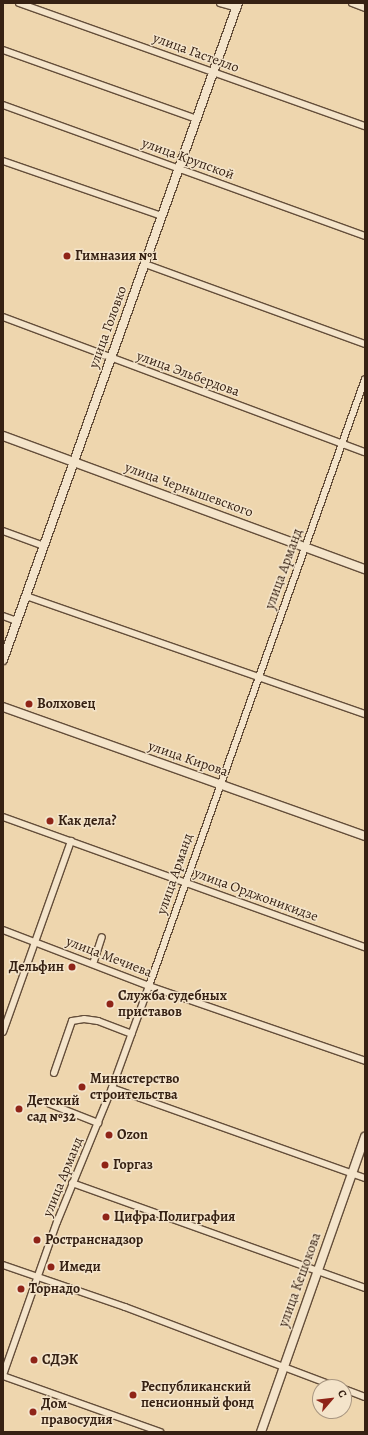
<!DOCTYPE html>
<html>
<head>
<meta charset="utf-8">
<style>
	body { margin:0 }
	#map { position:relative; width:368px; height:1435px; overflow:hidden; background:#eed6ae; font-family:Alegreya,serif }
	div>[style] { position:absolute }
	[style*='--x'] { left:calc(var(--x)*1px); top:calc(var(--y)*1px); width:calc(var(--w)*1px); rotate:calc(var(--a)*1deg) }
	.roads { filter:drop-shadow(1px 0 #644e3a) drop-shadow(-1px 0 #644e3a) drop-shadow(0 1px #644e3a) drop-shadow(0 -1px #644e3a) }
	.street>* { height:6px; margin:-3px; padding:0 3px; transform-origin:3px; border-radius:3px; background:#f4e4ca }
	.secondary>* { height:8px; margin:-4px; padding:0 4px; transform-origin:4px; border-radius:4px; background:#f4e4ca }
	.dots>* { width:11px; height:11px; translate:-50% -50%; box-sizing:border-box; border:2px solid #f4e4ca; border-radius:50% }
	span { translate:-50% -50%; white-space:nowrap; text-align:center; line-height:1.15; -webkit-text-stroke:3px #f4e4ca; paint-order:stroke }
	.street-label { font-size:14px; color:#362113 }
	.poi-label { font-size:14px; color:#362113; font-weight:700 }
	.left { translate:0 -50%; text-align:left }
	.right { translate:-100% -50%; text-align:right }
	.frame { position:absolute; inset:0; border:4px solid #362113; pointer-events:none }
	.north { position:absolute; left:312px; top:1379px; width:40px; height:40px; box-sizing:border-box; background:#f4e4ca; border:1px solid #a89681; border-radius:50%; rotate:62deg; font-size:11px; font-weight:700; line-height:16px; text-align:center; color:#362113 }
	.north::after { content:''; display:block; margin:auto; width:14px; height:18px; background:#8f2418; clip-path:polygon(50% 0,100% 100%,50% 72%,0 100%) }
</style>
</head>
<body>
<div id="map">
	<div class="roads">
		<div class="street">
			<div style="--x:19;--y:3;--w:367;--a:19.6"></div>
			<div style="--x:220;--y:3;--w:18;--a:16"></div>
			<div style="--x:352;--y:3;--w:14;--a:21"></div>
			<div style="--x:3;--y:50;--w:206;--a:19.6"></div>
			<div style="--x:3;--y:105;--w:385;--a:19.9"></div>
			<div style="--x:3;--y:161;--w:168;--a:19.1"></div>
			<div style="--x:145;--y:264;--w:234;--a:20"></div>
			<div style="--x:3;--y:317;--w:386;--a:20.5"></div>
			<div style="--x:3;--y:531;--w:44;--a:20.1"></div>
			<div style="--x:26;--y:596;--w:359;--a:19.2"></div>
			<div style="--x:3;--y:616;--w:15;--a:20"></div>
			<div style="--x:3;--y:817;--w:385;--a:19.8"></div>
			<div style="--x:3;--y:930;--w:156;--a:21"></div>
			<div style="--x:149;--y:986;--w:229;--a:19.1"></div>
			<div style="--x:93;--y:964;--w:28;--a:-72"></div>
			<div style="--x:3;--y:1032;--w:203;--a:-70.4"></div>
			<div style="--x:54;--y:1073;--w:55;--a:-70.9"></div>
			<div style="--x:72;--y:1021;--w:12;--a:-9"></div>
			<div style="--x:84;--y:1019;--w:14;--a:8"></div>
			<div style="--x:98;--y:1021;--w:36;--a:21"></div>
			<div style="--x:112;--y:1088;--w:269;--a:19.6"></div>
			<div style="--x:50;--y:1104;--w:52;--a:21.6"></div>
			<div style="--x:72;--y:1183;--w:311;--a:19.7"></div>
			<div style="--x:3;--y:1265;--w:129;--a:19"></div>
			<div style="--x:125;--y:1307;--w:227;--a:20.7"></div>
			<div style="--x:3;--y:1375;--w:162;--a:-70.6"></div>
			<div style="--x:57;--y:1222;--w:145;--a:-67.7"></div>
			<div style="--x:112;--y:1088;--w:109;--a:-70.1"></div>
			<div style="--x:149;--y:986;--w:644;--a:-70.41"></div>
			<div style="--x:3;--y:1376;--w:167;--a:19.6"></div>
			<div style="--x:344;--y:1389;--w:22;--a:21"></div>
		</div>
		<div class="secondary">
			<div style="--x:3;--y:436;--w:386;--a:20.2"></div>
			<div style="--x:3;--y:660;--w:698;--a:-70.32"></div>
			<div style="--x:3;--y:707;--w:384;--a:19.6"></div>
			<div style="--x:261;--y:1432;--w:313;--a:-70.6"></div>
		</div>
	</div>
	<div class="dots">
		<div style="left:67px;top:256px;background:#8f2418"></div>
		<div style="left:29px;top:704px;background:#8f2418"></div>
		<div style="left:50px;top:821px;background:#8f2418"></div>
		<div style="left:72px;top:967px;background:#8f2418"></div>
		<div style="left:110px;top:1004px;background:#8f2418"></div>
		<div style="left:82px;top:1087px;background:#8f2418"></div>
		<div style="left:19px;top:1109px;background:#8f2418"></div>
		<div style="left:109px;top:1135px;background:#8f2418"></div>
		<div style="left:105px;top:1165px;background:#8f2418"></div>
		<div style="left:106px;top:1217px;background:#8f2418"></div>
		<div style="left:37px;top:1240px;background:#8f2418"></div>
		<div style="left:51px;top:1267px;background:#8f2418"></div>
		<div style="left:21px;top:1289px;background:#8f2418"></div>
		<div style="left:34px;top:1360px;background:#8f2418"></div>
		<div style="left:133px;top:1395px;background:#8f2418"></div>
		<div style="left:33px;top:1412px;background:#8f2418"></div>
	</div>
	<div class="street-label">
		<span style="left:196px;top:53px;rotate:20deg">улица Гастелло</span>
		<span style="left:188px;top:159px;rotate:20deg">улица Крупской</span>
		<span style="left:108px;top:327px;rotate:-70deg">улица Головко</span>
		<span style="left:188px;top:374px;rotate:20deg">улица Эльбердова</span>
		<span style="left:189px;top:490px;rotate:20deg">улица Чернышевского</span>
		<span style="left:284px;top:569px;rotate:-70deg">улица Арманд</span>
		<span style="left:188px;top:759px;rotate:19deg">улица Кирова</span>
		<span style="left:175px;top:874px;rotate:-71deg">улица Арманд</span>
		<span style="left:256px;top:895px;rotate:20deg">улица Орджоникидзе</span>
		<span style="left:109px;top:957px;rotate:21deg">улица Мечиева</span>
		<span style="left:63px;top:1177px;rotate:-68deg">улица Арманд</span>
		<span style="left:300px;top:1280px;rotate:-70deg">улица Кешокова</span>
	</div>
	<div class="poi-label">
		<span class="left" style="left:75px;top:256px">Гимназия №1</span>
		<span class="left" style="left:37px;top:704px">Волховец</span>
		<span class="left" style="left:58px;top:821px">Как дела?</span>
		<span class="right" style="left:64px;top:967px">Дельфин</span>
		<span class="left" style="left:118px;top:1004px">Служба судебных<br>приставов</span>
		<span class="left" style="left:90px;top:1087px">Министерство<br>строительства</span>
		<span class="left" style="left:27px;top:1109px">Детский<br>сад №32</span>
		<span class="left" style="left:117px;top:1135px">Ozon</span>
		<span class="left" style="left:113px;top:1165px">Горгаз</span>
		<span class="left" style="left:114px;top:1217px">Цифра Полиграфия</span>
		<span class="left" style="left:45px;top:1240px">Ространснадзор</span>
		<span class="left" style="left:59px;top:1267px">Имеди</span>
		<span class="left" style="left:29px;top:1289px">Торнадо</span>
		<span class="left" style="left:42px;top:1360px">СДЭК</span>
		<span class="left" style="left:141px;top:1395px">Республиканский<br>пенсионный фонд</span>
		<span class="left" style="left:41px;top:1412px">Дом<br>правосудия</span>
	</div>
	<div class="frame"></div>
	<div class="north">С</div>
</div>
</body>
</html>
